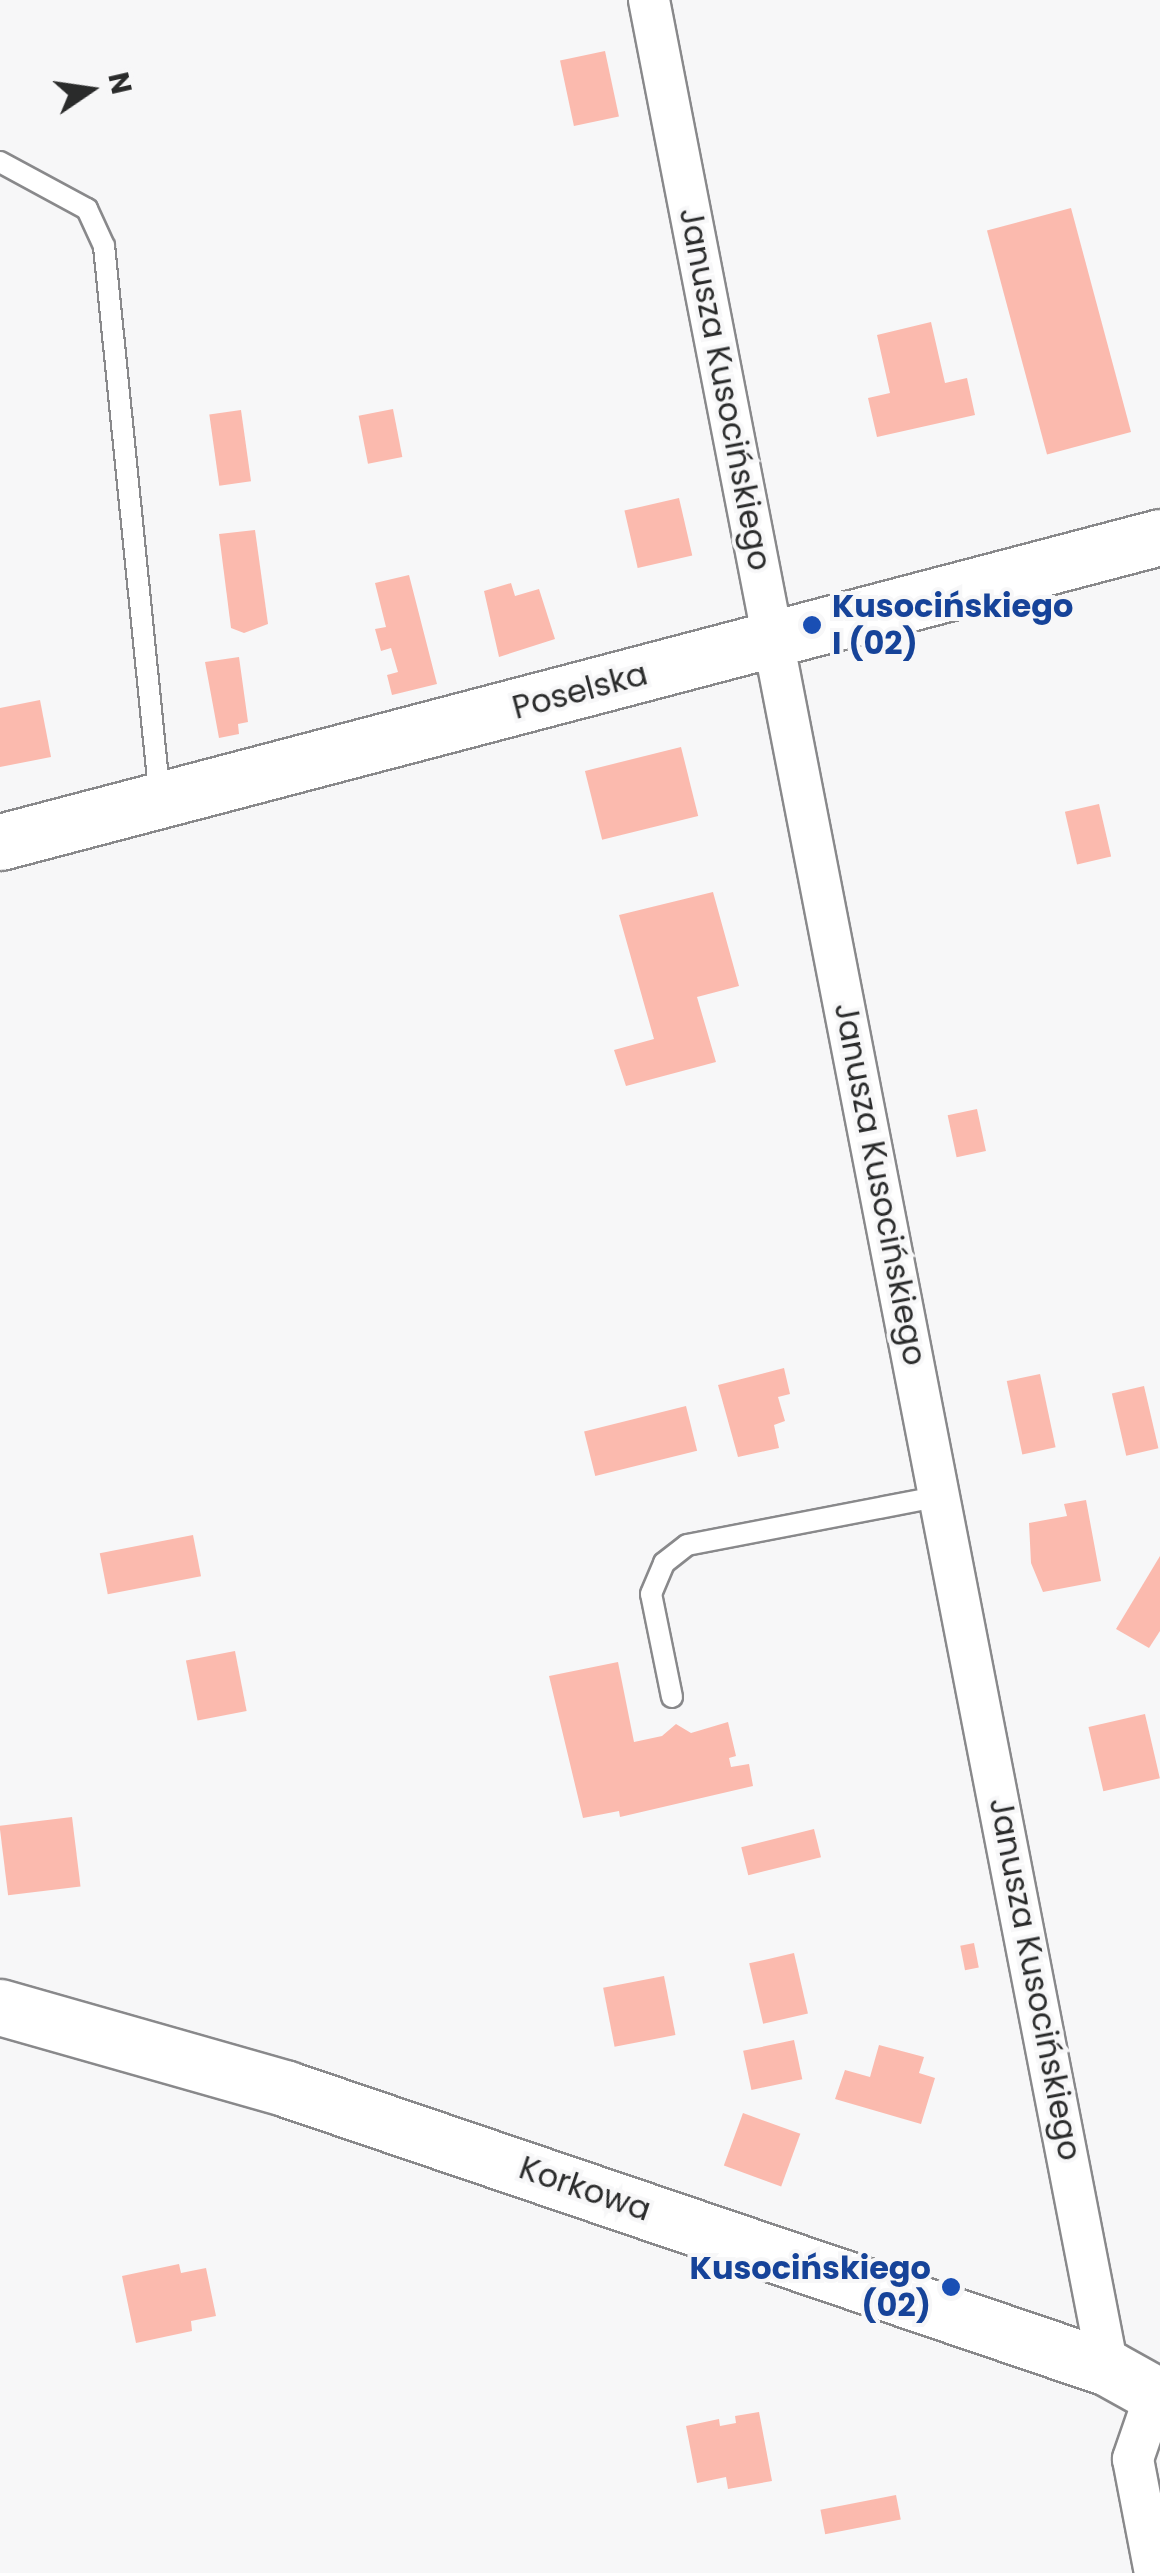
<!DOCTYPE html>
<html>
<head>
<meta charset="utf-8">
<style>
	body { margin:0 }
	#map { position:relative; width:1160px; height:2573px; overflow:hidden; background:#f7f7f8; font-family:Poppins,sans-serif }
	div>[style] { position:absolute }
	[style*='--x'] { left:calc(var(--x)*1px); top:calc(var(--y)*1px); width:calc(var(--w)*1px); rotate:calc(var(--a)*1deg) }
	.building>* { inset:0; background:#fbbaae; transform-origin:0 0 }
	.roads { filter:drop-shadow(2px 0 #89898b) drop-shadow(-2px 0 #89898b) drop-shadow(0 2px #89898b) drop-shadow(0 -2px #89898b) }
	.lane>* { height:20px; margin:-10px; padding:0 10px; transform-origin:10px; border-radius:10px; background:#fff }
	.street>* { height:40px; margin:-20px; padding:0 20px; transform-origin:20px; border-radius:20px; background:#fff }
	.secondary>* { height:55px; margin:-27.5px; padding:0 27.5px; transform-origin:27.5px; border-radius:27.5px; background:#fff }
	.dots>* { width:28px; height:28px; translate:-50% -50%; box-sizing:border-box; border:5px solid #f7f7f8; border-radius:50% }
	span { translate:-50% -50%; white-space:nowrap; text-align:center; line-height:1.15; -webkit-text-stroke:8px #f7f7f8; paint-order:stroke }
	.street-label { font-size:32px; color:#2a2b2b }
	.transit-label { font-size:32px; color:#164399; font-weight:700 }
	.left { translate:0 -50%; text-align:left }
	.right { translate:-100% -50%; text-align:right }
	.north { position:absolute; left:40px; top:40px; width:100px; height:100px; -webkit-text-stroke:8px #f7f7f8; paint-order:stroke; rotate:77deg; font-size:28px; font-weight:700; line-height:40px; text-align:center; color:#2a2b2b }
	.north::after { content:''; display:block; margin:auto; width:35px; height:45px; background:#2a2b2b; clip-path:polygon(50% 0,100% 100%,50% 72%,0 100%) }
</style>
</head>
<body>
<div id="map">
	<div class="building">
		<div style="left:605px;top:51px;width:67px;height:46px;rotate:78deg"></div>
		<div style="left:1071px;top:208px;width:232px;height:87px;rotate:75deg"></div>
		<div style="clip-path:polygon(931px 322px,945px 383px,967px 378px,975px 415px,877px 437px,868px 398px,890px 393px,877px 335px)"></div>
		<div style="left:393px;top:409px;width:49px;height:35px;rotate:79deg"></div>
		<div style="left:241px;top:410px;width:72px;height:32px;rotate:82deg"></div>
		<div style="left:679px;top:498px;width:59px;height:56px;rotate:77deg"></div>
		<div style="clip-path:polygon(255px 530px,268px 624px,244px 633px,231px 628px,219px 534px)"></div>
		<div style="clip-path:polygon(409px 575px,437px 684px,392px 695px,387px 675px,398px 672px,391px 648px,381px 651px,375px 629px,386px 627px,375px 583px)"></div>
		<div style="clip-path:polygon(511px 583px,515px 596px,539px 589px,555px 639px,499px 657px,484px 591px)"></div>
		<div style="clip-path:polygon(239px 657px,248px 722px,238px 724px,239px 734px,219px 738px,205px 662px)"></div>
		<div style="clip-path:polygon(40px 700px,51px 757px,0 767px,0 708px)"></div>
		<div style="left:681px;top:747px;width:71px;height:99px;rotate:76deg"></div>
		<div style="left:1099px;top:804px;width:54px;height:35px;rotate:77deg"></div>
		<div style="clip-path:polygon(713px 892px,739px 986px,697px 997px,716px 1062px,626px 1086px,614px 1050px,654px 1039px,619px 915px)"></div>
		<div style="left:977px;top:1109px;width:43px;height:30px;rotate:78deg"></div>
		<div style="clip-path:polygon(784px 1368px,790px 1394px,778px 1397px,785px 1421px,774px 1425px,779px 1448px,738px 1457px,718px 1385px)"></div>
		<div style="left:1040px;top:1374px;width:75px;height:34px;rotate:78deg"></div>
		<div style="left:1144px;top:1386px;width:64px;height:33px;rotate:77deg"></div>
		<div style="left:686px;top:1406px;width:46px;height:105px;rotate:76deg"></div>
		<div style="clip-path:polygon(1086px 1500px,1101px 1581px,1043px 1592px,1031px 1563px,1029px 1523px,1067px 1516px,1064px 1504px)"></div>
		<div style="left:193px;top:1535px;width:42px;height:95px;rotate:79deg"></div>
		<div style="clip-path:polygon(1160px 1556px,1160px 1631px,1149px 1648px,1116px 1629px)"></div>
		<div style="left:235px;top:1651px;width:61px;height:50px;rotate:79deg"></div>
		<div style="clip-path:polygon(618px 1662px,634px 1742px,662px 1736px,676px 1724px,691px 1733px,728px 1722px,736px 1756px,729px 1758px,731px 1767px,749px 1764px,753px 1786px,620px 1817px,619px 1811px,583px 1818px,549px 1676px)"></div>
		<div style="left:1145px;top:1714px;width:66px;height:58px;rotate:77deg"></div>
		<div style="left:72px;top:1817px;width:70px;height:73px;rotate:83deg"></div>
		<div style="left:814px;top:1829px;width:29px;height:75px;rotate:76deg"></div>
		<div style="left:974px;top:1943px;width:25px;height:14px;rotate:79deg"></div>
		<div style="left:794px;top:1953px;width:62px;height:46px;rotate:77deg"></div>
		<div style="left:664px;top:1976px;width:60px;height:62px;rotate:79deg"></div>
		<div style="left:794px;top:2040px;width:40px;height:52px;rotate:78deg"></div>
		<div style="clip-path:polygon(879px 2045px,924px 2057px,919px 2073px,935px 2078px,921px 2124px,835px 2099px,845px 2070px,870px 2077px)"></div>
		<div style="left:743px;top:2113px;width:61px;height:56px;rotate:20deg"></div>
		<div style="clip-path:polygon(179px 2264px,181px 2273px,206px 2268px,216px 2316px,191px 2321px,192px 2331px,136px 2343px,122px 2276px)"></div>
		<div style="clip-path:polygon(759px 2412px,772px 2481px,728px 2489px,726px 2477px,697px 2483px,686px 2426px,719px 2419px,720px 2426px,736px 2423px,735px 2416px)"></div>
		<div style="left:896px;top:2495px;width:25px;height:77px;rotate:79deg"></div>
	</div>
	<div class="roads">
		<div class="lane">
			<div style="--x:0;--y:162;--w:99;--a:28.4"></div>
			<div style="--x:87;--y:209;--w:41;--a:65.3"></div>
			<div style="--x:104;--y:246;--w:556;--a:84.22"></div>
			<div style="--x:672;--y:1697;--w:105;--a:-101.5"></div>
			<div style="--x:651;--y:1594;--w:34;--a:-67"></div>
			<div style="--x:664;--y:1563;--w:29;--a:-38"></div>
			<div style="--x:687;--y:1545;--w:259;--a:-10.9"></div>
		</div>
		<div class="street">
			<div style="--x:649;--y:0;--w:2412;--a:79.03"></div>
			<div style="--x:1155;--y:2395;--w:68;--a:109"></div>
			<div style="--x:1133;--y:2459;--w:116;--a:79.1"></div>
		</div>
		<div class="secondary">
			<div style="--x:0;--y:842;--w:1199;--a:-14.73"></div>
			<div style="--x:0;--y:2007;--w:298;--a:15.9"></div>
			<div style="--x:287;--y:2089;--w:867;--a:18.77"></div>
			<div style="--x:1108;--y:2368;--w:60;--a:29.1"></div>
		</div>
	</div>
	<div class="dots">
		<div style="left:812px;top:625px;background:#1a4fb4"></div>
		<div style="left:951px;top:2287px;background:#1a4fb4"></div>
	</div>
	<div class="street-label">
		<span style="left:725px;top:389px;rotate:79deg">Janusza Kusocińskiego</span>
		<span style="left:580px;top:691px;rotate:-15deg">Poselska</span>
		<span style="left:880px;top:1184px;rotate:79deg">Janusza Kusocińskiego</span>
		<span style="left:1035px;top:1979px;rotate:79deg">Janusza Kusocińskiego</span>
		<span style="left:585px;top:2189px;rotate:19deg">Korkowa</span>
	</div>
	<div class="transit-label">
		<span class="left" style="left:832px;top:625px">Kusocińskiego<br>I (02)</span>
		<span class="right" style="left:931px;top:2287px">Kusocińskiego<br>(02)</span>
	</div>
	<div class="north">N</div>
</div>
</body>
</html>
